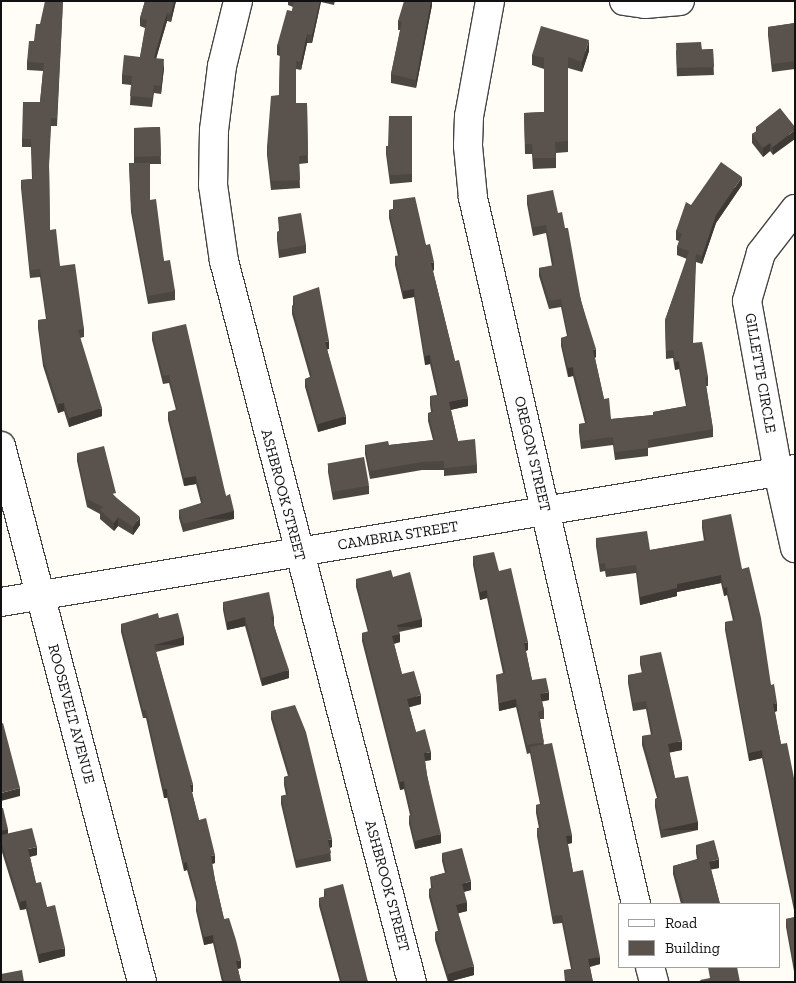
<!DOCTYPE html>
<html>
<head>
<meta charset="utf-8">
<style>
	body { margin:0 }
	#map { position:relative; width:796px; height:983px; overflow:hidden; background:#fffdf5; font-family:"Zilla Slab",serif }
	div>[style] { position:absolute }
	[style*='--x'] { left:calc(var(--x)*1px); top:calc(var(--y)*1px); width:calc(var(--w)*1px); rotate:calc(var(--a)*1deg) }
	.roads { filter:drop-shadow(1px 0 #444) drop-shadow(-1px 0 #444) drop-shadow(0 1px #444) drop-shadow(0 -1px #444) }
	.minor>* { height:28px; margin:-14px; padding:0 14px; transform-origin:14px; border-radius:14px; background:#fff }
	.wall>* { inset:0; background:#4d4742; transform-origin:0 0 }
	.shaded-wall>* { inset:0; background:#3f3936; transform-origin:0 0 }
	.building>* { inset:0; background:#5a524d; transform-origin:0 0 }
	span { translate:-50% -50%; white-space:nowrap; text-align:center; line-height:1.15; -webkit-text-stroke:5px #fff; paint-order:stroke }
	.street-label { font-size:15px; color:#111 }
	.frame { position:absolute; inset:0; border:2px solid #111; pointer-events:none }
	.legend { position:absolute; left:618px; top:903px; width:162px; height:65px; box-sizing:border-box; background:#fff; border:1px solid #a0a0a0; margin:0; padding:6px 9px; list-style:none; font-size:15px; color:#111 }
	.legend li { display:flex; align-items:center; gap:10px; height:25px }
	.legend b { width:25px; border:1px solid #a0a0a0 }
</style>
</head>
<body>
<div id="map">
	<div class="roads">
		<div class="minor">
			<div style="--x:238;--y:1;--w:67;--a:103.8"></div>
			<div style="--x:222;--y:66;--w:64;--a:97.1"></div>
			<div style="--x:214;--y:130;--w:55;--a:91"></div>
			<div style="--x:213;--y:185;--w:77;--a:81.8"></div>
			<div style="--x:224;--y:261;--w:745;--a:75.39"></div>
			<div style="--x:490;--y:1;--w:117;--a:100.3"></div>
			<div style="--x:469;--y:116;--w:30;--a:92"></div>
			<div style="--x:468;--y:146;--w:52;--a:84.5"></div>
			<div style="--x:473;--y:198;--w:725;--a:77"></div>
			<div style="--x:624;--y:1;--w:21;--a:8"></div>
			<div style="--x:645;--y:4;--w:35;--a:-5"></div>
			<div style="--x:795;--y:209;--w:56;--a:127.7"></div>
			<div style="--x:761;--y:253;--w:50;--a:106.3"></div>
			<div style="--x:747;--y:301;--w:174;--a:79.7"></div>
			<div style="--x:778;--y:472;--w:78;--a:77.4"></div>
			<div style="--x:1;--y:446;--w:554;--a:75.26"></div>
			<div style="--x:1;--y:602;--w:805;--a:-9.51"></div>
			<div style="--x:650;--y:967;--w:16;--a:75"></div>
		</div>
	</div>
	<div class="wall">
		<div style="clip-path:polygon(63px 1px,57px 126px,51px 126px,49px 166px,50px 230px,60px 266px,84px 329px,84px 337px,80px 338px,102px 416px,69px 427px,64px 411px,58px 413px,43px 366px,38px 328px,38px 320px,46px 319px,40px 277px,30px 278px,21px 188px,21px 180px,32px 179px,31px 147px,22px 147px,22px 139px,40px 102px,43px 71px,27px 70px,27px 62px,40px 24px)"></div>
		<div style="clip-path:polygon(145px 1px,176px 1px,171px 22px,167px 21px,156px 58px,164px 68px,161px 94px,154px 93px,152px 107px,130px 105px,131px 85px,122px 84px,122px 75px,140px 57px,145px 28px,140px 26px,140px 18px)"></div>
		<div style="clip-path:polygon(288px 1px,335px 1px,334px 5px,321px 2px,312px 43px,307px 43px,301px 70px,296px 69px,296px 103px,307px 103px,308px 163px,299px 164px,300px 188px,271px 190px,267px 155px,267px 147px,279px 95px,280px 56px,277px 55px,277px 46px,292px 11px,293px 7px,288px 5px)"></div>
		<div style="clip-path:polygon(432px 1px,432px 5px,416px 88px,391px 83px,391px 74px,400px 30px,398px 30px,398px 21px)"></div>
		<div style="clip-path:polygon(795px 23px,795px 69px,772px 72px,768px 35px,768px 27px)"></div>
		<div style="left:713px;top:49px;width:26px;height:37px;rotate:88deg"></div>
		<div style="clip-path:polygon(589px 51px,582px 72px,568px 68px,568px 152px,556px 153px,556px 168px,533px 169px,532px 154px,525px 154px,524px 113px,544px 112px,544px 69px,532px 65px,532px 55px)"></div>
		<div style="clip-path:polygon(412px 116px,412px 182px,390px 184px,386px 154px,386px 146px,388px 146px)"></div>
		<div style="clip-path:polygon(160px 127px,161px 164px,150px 164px,150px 200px,164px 261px,175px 291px,175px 300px,148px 304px,131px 212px,129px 163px,134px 163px,134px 128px)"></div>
		<div style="clip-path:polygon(756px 127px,795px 127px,773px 155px,770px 151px,763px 157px,752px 143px,752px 134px,756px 132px)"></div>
		<div style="clip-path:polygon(742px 185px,716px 223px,702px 264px,696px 262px,693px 343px,708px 377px,708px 386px,706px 386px,713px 429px,713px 437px,648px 448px,648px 456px,615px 460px,613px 445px,581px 449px,579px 432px,579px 424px,585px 423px,573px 376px,568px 377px,561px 346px,561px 338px,567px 336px,561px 307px,549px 309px,539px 276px,539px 268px,552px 266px,546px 233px,533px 236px,527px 204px,527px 195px,558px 213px,596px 357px,595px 358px,604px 399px,611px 419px,653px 415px,653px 412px,686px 406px,679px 369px,675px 370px,673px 358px,666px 359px,665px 320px,687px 259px,677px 255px,677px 247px,679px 241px,676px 240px,676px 231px,691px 205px)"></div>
		<div style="clip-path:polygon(393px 200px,426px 245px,434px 270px,433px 271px,455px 361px,468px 406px,451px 410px,458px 441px,477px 465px,477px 473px,444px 476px,444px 470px,422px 470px,370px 479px,365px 454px,365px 445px,389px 445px,433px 440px,428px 421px,428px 413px,431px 412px,430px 405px,430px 396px,437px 395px,430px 364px,425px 365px,414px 297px,403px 299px,395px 265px,395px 256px,398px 256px,389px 218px,389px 210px,393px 209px)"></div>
		<div style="clip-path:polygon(278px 217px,306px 245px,306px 253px,279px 258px,277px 240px,277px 232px,279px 231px)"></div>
		<div style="clip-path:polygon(293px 296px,329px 349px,327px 349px,346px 424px,318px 432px,305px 387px,305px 379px,310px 377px,292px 314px,292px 306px,293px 305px)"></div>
		<div style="clip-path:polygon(152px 332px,226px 496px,234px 519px,183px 532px,179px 518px,179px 510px,201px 503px,196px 484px,184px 486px,168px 420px,168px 412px,176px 410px,169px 383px,163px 384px,152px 340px)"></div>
		<div style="clip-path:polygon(77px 453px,140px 525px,133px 535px,118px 526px,114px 531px,100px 519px,100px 514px,87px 507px,77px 461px)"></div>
		<div style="clip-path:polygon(328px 464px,369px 486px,369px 494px,333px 500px,328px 472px)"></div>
		<div style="clip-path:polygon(702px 520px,742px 569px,777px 711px,775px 712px,781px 744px,795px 783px,795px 915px,762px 758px,749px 761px,725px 630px,725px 622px,733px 621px,727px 595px,724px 596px,721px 583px,677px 592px,677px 596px,640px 605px,636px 573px,606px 577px,605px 571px,600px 572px,596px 546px,596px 538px,650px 550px,704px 541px,702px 528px)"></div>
		<div style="clip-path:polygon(473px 556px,499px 571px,528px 650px,526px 651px,532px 680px,549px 700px,542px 701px,544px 710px,544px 719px,540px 719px,544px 745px,572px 843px,568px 844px,573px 872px,600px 964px,590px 967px,593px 982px,565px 982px,564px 970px,571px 969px,562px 923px,553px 924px,537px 836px,537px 828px,539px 828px,536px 813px,536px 805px,540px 804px,530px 753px,527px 754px,516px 707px,499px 711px,496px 675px,503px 673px,487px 598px,480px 600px,473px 565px)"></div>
		<div style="clip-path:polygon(393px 577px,422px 627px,399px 632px,400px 642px,394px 644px,402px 674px,421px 704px,409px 707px,416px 732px,431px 760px,425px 761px,427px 775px,441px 843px,415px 849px,409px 824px,409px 816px,410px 815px,404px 789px,400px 790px,362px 641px,362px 633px,368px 632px,356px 587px,356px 579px)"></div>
		<div style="clip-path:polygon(223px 602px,274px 617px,274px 625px,289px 678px,262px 686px,245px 626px,227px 630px,223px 610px)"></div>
		<div style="clip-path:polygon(159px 618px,184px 645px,156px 652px,193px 792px,192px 792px,199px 820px,215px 863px,212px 864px,215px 880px,224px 919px,241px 968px,238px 969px,241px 982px,222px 982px,213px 943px,204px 945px,196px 911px,196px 902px,187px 870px,184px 871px,167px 797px,164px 798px,146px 718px,143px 718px,121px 632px,121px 624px)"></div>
		<div style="clip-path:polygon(640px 656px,682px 750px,669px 752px,675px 778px,698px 830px,661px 838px,655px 807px,655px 799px,657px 798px,642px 745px,642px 736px,651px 735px,646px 709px,633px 711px,628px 683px,628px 675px,642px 673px,640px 664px)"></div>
		<div style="clip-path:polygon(271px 711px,332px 847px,330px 848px,331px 861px,296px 868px,281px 804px,281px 796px,286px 795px,284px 785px,284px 777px,288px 776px,271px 719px)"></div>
		<div style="clip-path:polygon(1px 808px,8px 834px,37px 855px,30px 857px,36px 883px,47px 907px,65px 956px,39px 963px,26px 909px,20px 910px,1px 849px)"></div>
		<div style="clip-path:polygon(696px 845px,719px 868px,711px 869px,720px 904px,681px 904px,673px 874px,673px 866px,697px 859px,696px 853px)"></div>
		<div style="clip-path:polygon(442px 853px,471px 890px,464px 892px,467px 911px,458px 913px,474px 975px,448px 982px,435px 940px,435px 932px,438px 931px,429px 897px,429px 889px,431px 888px,430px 877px,445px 873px,442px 861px)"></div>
		<div style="clip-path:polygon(324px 889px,368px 982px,340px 982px,319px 906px,319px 898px,324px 897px)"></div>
		<div style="clip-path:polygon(795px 917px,795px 977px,786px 927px,786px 919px)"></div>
	</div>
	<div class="shaded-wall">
		<div style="clip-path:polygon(174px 1px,176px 1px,171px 22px,171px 14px)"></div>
		<div style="clip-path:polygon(320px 1px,321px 1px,312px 43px,312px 35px)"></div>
		<div style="clip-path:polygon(431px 1px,432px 1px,432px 5px,416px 88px,416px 80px)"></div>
		<div style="clip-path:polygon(167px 13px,167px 21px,154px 66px,154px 58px)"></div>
		<div style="clip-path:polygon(307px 34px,307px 43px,301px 70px,301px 62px)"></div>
		<div style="clip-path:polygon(589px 40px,589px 51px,582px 72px,582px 62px)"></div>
		<div style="clip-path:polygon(164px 59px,164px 68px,161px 94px,161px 86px)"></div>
		<div style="clip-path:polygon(795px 130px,795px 139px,773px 155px,773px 147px)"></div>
		<div style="clip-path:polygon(770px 143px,770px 151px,763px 157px,763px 148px)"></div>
		<div style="clip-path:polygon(742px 177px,742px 185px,716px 223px,702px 264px,702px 256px,716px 215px)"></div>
		<div style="clip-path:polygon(434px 262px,434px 270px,431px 271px,431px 263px)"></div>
		<div style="clip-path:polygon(414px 289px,414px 297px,403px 299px,403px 291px)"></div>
		<div style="clip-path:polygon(329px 341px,329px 349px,325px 350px,325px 342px)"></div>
		<div style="clip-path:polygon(596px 349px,596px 357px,593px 358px,593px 350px)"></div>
		<div style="clip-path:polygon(430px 355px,430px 364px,425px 365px,425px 356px)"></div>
		<div style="clip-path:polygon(679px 361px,679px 369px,675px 370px,675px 362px)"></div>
		<div style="clip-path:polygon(573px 367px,573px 376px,568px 377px,568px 368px)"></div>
		<div style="clip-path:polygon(468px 398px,468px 406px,449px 410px,449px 402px)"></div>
		<div style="clip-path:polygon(64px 403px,64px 411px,58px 413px,58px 404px)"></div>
		<div style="clip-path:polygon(102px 408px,102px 416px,69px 427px,69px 418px)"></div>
		<div style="clip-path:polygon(346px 416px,346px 424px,318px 432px,318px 424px)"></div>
		<div style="clip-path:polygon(196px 476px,196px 484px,184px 486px,184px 478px)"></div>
		<div style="left:234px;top:511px;width:8px;height:53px;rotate:90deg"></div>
		<div style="clip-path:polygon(118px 517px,118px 526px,114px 531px,114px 523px)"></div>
		<div style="clip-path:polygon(140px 517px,140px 525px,133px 535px,133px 527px)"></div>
		<div style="clip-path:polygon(721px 575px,721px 583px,677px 592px,677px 596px,640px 605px,640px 597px,677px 584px)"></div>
		<div style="clip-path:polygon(727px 587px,727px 595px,724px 596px,724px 588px)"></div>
		<div style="clip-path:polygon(487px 590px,487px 598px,480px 600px,480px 592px)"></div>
		<div style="clip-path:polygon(245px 617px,245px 626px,227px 630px,227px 622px)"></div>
		<div style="left:422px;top:619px;width:8px;height:26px;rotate:90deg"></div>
		<div style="clip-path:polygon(400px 634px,400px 642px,392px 644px,392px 636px)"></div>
		<div style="left:184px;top:637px;width:8px;height:31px;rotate:90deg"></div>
		<div style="clip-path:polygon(528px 642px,528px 650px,524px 651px,524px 643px)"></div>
		<div style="clip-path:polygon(289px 670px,289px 678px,262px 686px,262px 678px)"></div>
		<div style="clip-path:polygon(549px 692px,549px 700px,540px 702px,540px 694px)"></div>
		<div style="clip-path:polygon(421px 695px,421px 704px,407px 708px,407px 699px)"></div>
		<div style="clip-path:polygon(516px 699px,516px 707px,499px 711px,499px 703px)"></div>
		<div style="clip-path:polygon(777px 703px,777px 711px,773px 712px,773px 704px)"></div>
		<div style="clip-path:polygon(682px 741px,682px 750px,668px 753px,668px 744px)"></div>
		<div style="clip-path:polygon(762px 750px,762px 758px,749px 761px,749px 753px)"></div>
		<div style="clip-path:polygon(431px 752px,431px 760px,424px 761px,424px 753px)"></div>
		<div style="clip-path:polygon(404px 781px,404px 789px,400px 790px,400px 782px)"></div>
		<div style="clip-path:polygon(193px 784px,193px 792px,190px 793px,190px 785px)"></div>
		<div style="clip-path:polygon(20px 788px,20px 796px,1px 801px,1px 793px)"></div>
		<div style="left:164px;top:789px;width:3px;height:9px"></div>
		<div style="left:698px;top:822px;width:8px;height:38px;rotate:90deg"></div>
		<div style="clip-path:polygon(8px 829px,8px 837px,1px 839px,1px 831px)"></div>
		<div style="clip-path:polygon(441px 834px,441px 843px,415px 849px,415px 841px)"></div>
		<div style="clip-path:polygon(572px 835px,572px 843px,566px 844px,566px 836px)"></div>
		<div style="clip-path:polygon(332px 839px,332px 847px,328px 848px,328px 840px)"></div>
		<div style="clip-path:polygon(37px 847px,37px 855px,28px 857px,28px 849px)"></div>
		<div style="clip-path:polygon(215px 855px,215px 863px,211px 864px,211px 856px)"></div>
		<div style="clip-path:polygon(719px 859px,719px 868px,709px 870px,709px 862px)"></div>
		<div style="clip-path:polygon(187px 862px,187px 870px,184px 871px,184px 863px)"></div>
		<div style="clip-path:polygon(471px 881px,471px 890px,462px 892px,462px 884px)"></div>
		<div style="clip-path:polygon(26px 900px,26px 909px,20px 910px,20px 902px)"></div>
		<div style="clip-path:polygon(467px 902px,467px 911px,456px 914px,456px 905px)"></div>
		<div style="clip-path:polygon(213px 935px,213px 943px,204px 945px,204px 937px)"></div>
		<div style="clip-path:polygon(65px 948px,65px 956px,39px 963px,39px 954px)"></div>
		<div style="clip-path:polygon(600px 957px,600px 964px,588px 967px,588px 959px)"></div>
		<div style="clip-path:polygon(241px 960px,241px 968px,236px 969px,236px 961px)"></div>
		<div style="clip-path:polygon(474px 966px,474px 975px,448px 982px,448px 974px)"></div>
	</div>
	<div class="building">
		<div style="clip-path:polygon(45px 1px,63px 1px,57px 118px,51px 118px,49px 161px,50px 230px,56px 229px,60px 266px,75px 264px,84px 329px,78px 330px,102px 408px,69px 418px,64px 403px,58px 404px,43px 358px,38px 320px,47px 319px,40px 269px,30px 270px,21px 180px,33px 179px,31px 139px,22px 139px,23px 102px,40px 102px,44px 63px,27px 62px,29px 41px,34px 41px,36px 24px,40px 24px)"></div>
		<div style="clip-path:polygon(145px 1px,174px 1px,171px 14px,167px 13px,154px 58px,164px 59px,161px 86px,154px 85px,152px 98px,130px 96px,132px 76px,122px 75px,124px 55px,140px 57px,147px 20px,140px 18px)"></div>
		<div style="clip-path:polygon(294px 1px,320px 1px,312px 35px,307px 34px,301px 62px,296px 61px,296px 103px,307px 103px,308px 155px,299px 156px,300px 180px,271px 181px,267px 147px,271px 96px,279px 95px,280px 47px,277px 46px,287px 10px,292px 11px)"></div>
		<div style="clip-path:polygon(404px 1px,431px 1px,416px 80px,391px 74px,402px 22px,398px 21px)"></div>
		<div style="clip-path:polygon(795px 23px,795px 61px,772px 64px,768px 27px)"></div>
		<div style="clip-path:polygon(541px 26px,589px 40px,582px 62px,568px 57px,568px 141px,555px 142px,556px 158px,533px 158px,532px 144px,525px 144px,524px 113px,544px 112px,544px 58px,532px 55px)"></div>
		<div style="clip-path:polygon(701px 42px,702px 50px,713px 49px,714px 67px,677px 68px,676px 43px)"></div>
		<div style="clip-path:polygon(780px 108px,795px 127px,795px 130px,773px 147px,770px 143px,763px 148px,752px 134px,758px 130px,756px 127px)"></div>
		<div style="clip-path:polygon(389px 116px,412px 116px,412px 174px,390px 175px,386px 146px,388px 146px)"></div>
		<div style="left:160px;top:127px;width:29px;height:26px;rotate:88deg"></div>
		<div style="clip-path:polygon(721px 162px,742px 177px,716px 215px,702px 256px,696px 254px,692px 343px,702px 342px,704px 352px,708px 377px,705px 378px,713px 429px,648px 440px,648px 448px,615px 452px,613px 437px,581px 441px,579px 424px,587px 423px,573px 367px,568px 368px,561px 338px,568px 336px,561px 299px,549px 301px,539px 268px,554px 265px,546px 225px,533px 227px,527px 195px,553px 190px,558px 213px,562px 212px,565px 228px,568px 228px,581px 301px,596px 349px,593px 350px,604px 399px,609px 398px,611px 419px,654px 415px,653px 412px,687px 406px,679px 361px,675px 362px,673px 350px,666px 351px,665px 320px,689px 251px,677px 247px,682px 234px,676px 231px,686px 202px,691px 205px)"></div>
		<div style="clip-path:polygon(129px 163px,150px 163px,150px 200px,156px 199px,164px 261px,170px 260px,175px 291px,148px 296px,131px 204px)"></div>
		<div style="clip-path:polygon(415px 197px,426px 245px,430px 244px,434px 262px,431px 263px,455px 361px,459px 360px,468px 398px,449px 402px,458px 441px,475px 439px,477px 465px,444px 468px,444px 461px,422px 462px,370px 471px,365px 445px,388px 441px,389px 445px,435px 440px,428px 413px,433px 412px,430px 396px,439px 395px,430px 355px,425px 356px,414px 289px,403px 291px,395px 256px,400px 255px,389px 210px,394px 209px,393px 200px)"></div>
		<div style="clip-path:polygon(301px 213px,306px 245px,279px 250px,277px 232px,280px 231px,278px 217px)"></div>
		<div style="clip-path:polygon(319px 287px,329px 341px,325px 342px,346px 416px,318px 424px,305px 379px,312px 376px,292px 306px,295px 305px,293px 296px)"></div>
		<div style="clip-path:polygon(186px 324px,226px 496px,230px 494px,234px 511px,183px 524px,179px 510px,203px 503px,196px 476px,184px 478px,168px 412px,177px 409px,169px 375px,163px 376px,152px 332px)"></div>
		<div style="clip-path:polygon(104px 446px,116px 493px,112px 494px,140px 517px,133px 527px,118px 517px,114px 523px,100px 510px,103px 507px,87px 499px,77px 453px)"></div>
		<div style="left:364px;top:457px;width:29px;height:37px;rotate:80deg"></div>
		<div style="clip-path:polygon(731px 514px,742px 569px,749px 567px,761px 618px,771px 685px,774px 684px,777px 703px,773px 704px,781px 744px,787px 743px,795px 783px,795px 907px,762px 750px,749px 753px,725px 622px,735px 620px,727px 587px,724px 588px,721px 575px,677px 584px,677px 588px,640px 597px,636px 565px,606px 569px,605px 563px,600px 564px,596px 538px,647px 531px,650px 550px,706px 540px,702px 520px)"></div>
		<div style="clip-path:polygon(494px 552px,499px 571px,511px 568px,528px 642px,524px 643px,532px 680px,546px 678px,549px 692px,540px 694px,544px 710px,538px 712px,544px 742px,527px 745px,516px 699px,499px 703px,496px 675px,505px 673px,487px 590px,480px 592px,473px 556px)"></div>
		<div style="clip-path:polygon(391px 570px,393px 577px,410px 572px,422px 619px,397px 625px,400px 634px,392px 636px,402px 674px,414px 671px,421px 695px,407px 699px,416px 732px,425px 729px,431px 752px,424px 753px,427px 775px,441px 834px,415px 841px,409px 816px,412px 815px,404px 781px,400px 782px,362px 633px,369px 631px,356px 579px)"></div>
		<div style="clip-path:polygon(269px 592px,274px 617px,271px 617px,289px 670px,262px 678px,245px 617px,227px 622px,223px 602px)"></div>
		<div style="clip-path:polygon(158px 613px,159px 618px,178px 613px,184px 637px,154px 645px,193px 784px,190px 785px,199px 820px,206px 818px,215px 855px,211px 856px,215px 880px,224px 919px,229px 918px,236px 940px,241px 960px,236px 961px,241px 982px,224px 982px,213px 935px,204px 937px,196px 903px,198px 902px,187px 862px,184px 863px,167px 789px,164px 789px,146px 710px,143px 710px,121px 624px)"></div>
		<div style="clip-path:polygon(661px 652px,682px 741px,668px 744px,675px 778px,688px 776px,698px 822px,661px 830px,655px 799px,659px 798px,642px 736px,653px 734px,646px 701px,633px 703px,628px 675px,643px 672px,640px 656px)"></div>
		<div style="clip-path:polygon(295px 705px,306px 732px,332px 839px,328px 840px,331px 853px,296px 860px,281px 796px,288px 794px,284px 777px,290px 775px,271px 711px)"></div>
		<div style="clip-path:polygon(3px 723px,20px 788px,1px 793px,1px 724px)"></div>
		<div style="clip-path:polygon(552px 743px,572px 835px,566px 836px,573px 872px,583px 870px,600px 957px,588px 959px,593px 982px,566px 982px,564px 970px,573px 969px,562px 915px,553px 916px,537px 828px,541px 827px,536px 805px,541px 804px,530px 747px)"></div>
		<div style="clip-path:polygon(1px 808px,3px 808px,8px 829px,1px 831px)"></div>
		<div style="clip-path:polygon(32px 828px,37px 847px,28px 849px,36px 883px,41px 882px,47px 907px,55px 905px,65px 948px,39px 954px,26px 900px,20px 902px,1px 841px,1px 835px)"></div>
		<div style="clip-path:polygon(714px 840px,719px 859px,709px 862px,720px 904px,684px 904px,673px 866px,699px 859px,696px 845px)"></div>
		<div style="clip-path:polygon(462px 848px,471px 881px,462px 884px,467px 902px,456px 905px,474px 966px,448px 974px,435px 932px,440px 930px,429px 889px,433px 888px,430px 877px,447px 872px,442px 853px)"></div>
		<div style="clip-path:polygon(343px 884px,368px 982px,342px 982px,319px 898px,326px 896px,324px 889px)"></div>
		<div style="clip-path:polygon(795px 917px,795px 969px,786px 919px)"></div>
		<div style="clip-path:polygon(708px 967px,737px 967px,740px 982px,701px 982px,700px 980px,710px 978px)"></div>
		<div style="clip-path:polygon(22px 970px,24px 982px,1px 982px,1px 974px)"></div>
	</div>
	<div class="street-label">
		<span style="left:760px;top:373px;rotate:80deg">GILLETTE CIRCLE</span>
		<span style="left:532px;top:454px;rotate:77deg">OREGON STREET</span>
		<span style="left:283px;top:495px;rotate:75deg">ASHBROOK STREET</span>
		<span style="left:398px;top:536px;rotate:-9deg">CAMBRIA STREET</span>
		<span style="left:71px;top:714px;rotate:75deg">ROOSEVELT AVENUE</span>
		<span style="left:387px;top:886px;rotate:75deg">ASHBROOK STREET</span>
	</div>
	<div class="frame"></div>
	<ul class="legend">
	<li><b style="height:6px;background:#fff"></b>Road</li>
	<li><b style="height:14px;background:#5a524d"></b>Building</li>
	</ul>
</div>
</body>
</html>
